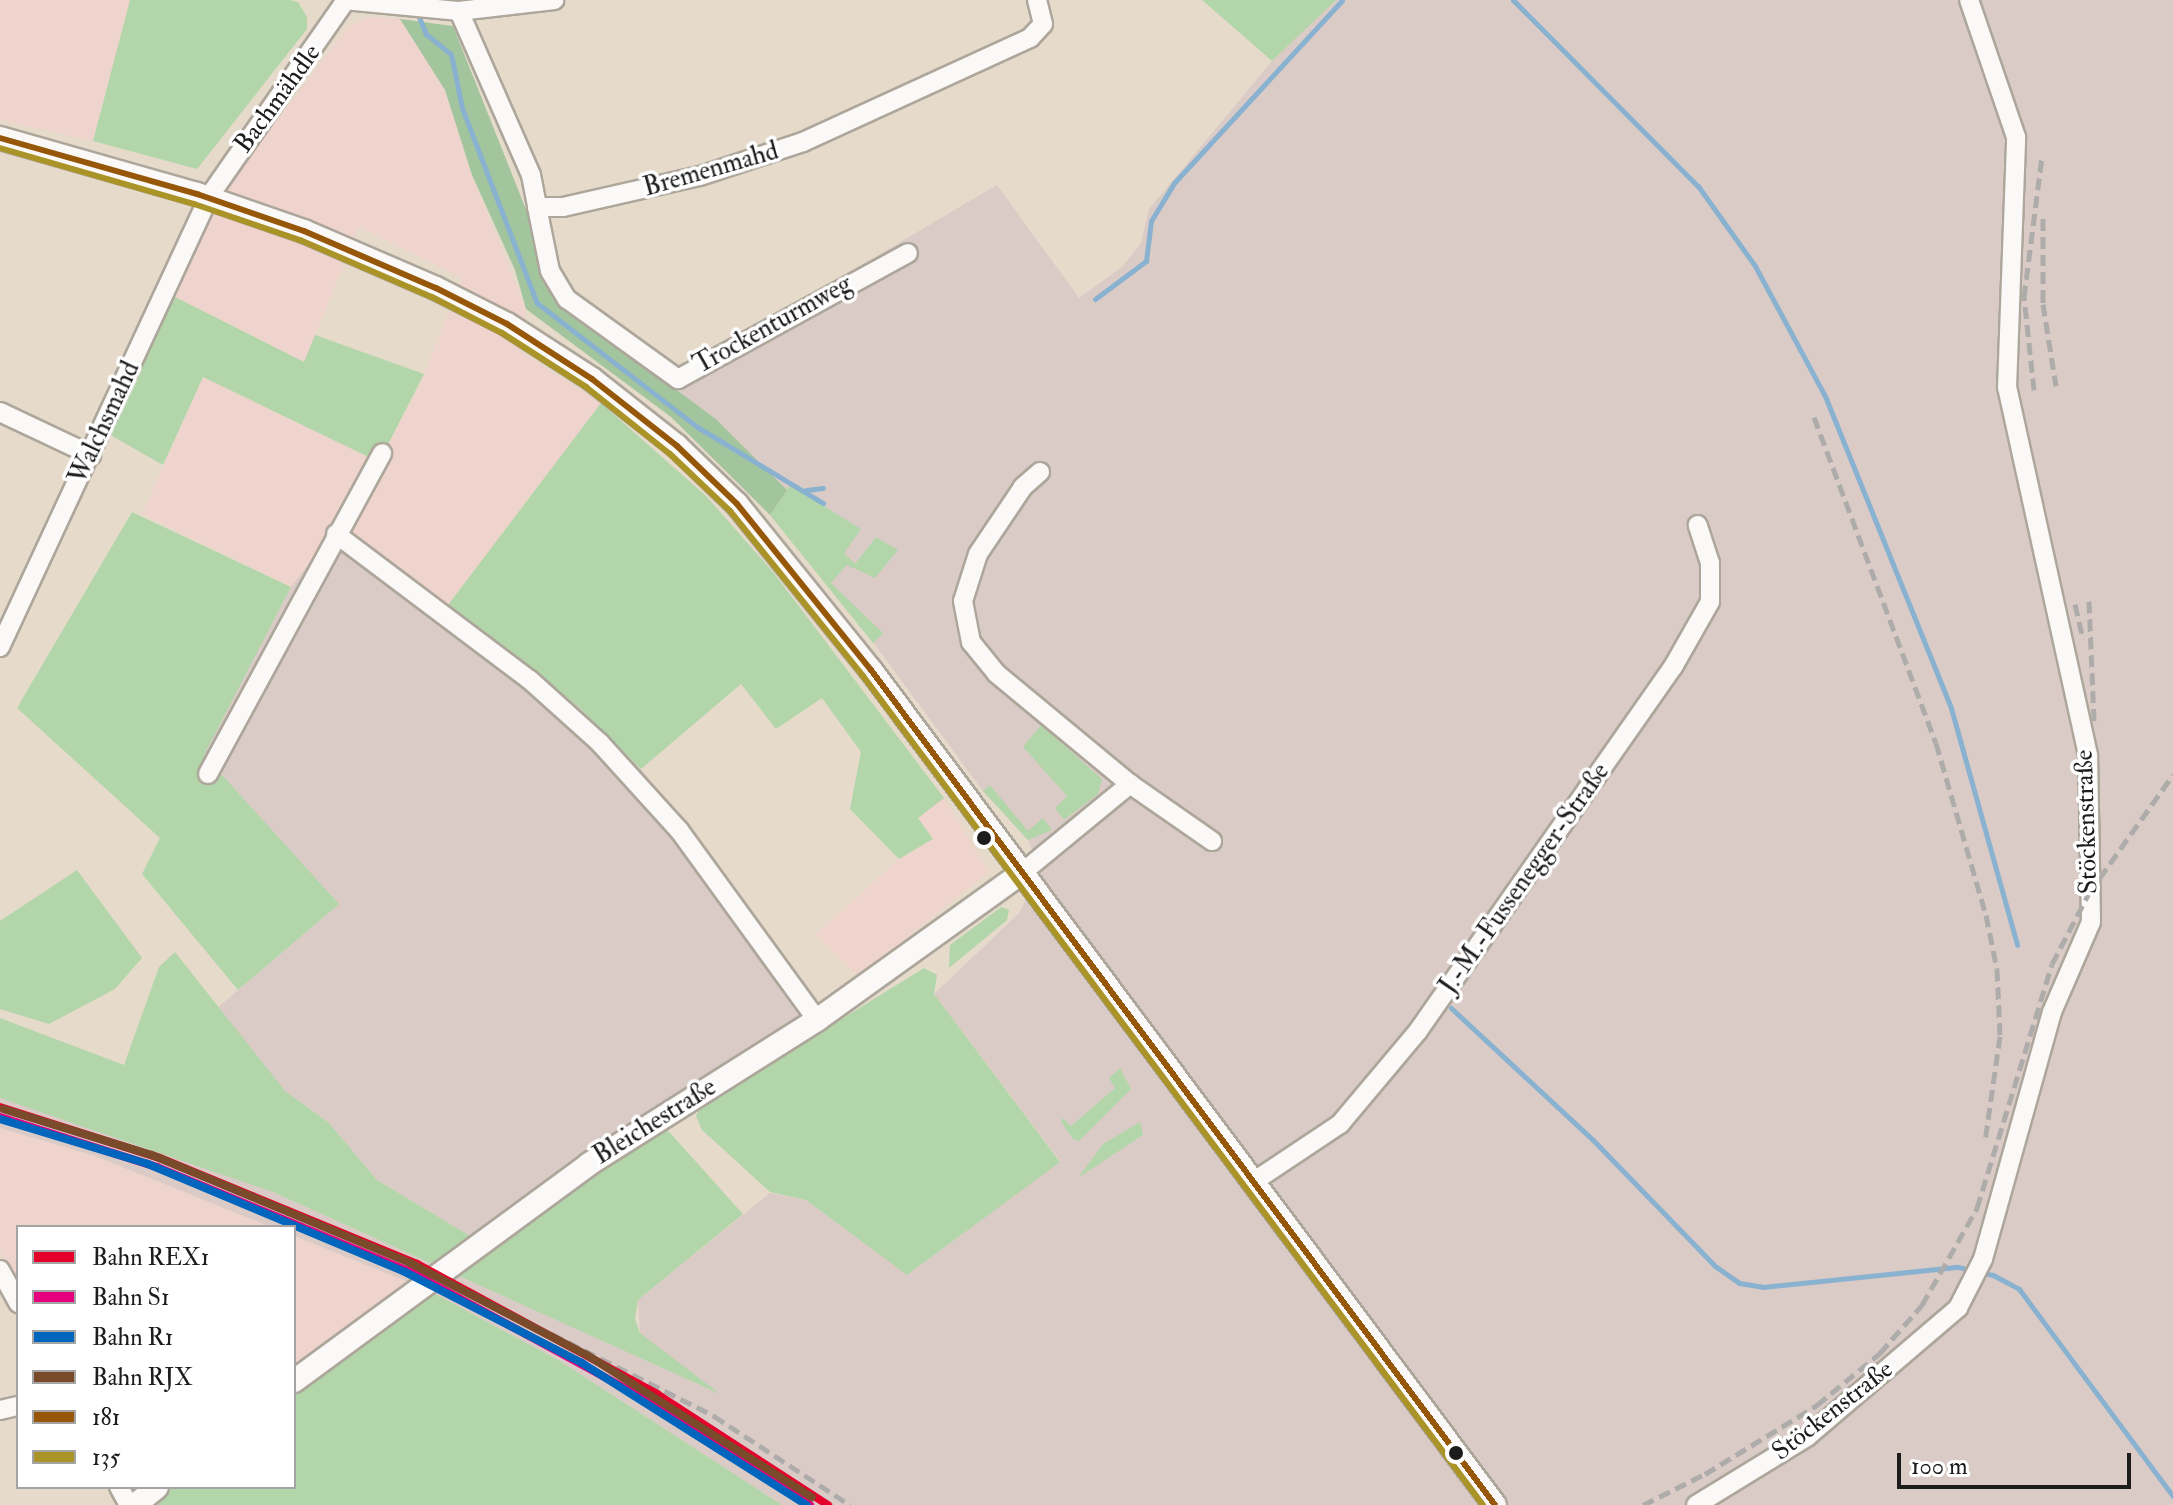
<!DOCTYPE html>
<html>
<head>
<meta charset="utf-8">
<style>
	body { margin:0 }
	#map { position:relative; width:2173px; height:1505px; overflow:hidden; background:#e6daca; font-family:"IM FELL Double Pica",serif }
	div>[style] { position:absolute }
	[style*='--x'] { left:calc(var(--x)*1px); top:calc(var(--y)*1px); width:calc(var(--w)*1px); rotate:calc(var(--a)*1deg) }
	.built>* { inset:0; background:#efd4cd }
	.industrial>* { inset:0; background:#dbcbc7 }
	.green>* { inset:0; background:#b2d6aa }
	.forest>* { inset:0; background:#a3c59e }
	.stream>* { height:5px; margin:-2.5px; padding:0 2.5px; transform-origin:2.5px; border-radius:2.5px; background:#89b1d0 }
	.roads { filter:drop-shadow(2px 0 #ada69b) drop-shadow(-2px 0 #ada69b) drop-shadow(0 2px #ada69b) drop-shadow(0 -2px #ada69b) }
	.minor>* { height:18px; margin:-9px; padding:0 9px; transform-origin:9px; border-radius:9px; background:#fbf9f7 }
	.major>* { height:22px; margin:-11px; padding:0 11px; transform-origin:11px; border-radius:11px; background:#fbf9f7 }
	.rail>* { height:5px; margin-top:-2.5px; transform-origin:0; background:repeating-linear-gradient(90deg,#aeacaa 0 12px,transparent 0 18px) }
	.bus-1>* { height:6px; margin:-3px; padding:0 3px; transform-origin:3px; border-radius:3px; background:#965709 }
	.bus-2>* { height:6px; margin:-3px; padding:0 3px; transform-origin:3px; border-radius:3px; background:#aa9327 }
	.rail-1>* { height:8px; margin:-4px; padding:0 4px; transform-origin:4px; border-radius:4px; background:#e4002b }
	.rail-2>* { height:8px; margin:-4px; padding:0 4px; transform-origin:4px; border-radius:4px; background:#e5007d }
	.rail-3>* { height:8px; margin:-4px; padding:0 4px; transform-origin:4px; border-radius:4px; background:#0065bd }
	.rail-4>* { height:8px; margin:-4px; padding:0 4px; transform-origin:4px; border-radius:4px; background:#7a4b2a }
	.dots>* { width:22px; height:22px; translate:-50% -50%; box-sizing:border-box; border:4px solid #fff; border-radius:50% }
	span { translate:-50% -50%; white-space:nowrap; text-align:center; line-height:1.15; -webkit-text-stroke:7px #fff; paint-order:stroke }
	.street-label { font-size:26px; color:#1c1c1c }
	.legend { position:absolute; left:16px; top:1225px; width:280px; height:264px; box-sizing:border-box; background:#fff; border:2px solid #a4a4a4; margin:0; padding:10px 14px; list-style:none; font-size:24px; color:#1c1c1c }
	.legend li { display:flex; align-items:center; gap:16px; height:40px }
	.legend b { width:40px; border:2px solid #a4a4a4 }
	.scale { position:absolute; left:1897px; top:1453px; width:234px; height:36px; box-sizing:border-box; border:4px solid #1c1c1c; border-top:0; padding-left:10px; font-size:24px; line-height:28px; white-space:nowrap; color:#1c1c1c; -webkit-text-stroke:6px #fff; paint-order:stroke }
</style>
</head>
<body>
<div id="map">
	<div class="built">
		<div style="clip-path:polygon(0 0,130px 0,93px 141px,0 120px)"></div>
		<div style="clip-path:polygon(368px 17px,400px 19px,445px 90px,472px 176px,526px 309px,521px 352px,601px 403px,445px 609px,335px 531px,291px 587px,142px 514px,203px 377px,379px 462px,421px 382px,462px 278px,359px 227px,304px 362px,171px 295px,225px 187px,350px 25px)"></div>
		<div style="clip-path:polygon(944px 798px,989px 872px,858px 976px,815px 935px,900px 858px,932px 839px,918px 818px)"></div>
		<div style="clip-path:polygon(0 1128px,95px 1156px,271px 1227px,18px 1227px,18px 1285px,0 1251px)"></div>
		<div style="clip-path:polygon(294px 1236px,426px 1289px,294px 1389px)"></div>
	</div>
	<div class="industrial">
		<div style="clip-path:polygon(1336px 0,2173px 0,2173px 1505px,782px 1505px,560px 1361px,426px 1289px,294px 1236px,294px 1227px,271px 1227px,95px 1156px,0 1128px,0 1098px,168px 1153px,273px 1192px,716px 1392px,640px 1333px,638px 1300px,770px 1193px,806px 1200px,907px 1275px,1060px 1161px,934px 994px,1019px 913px,1041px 871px,1028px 840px,983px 791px,822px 573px,770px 515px,787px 490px,716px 419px,665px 381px,997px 185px,1079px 298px,1122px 267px,1141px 243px,1149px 209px,1272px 61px)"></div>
		<div style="clip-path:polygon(335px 530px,580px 708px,641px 769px,816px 1007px,480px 1242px,377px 1180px,328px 1122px,285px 1091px,216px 1009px,339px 904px,203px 755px,291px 587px)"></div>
	</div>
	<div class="green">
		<div style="clip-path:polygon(130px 0,289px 0,298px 2px,307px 17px,307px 29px,197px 169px,93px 141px)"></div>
		<div style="clip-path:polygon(1202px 0,1336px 0,1272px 61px)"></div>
		<div style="clip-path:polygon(171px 295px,304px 362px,315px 335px,424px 374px,379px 462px,203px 377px,163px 465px,107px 433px)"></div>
		<div style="clip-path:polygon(601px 403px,706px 496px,773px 572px,944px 798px,918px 818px,933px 839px,899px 859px,850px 809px,861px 752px,822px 698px,776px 729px,741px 684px,641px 769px,580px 708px,445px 609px)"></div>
		<div style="clip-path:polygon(790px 485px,861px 529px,844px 553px,855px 564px,876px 537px,898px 550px,875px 578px,847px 565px,831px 583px,883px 633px,873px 643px,770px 515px)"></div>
		<div style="clip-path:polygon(132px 512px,291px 587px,204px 755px,339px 904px,238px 990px,142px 874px,160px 838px,17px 708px)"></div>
		<div style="clip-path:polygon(1041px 725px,1102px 779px,1098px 794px,1064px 820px,1055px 808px,1067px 796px,1023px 747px)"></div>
		<div style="clip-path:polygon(990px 785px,1028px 831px,1043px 818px,1052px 830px,1028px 840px,983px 791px)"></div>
		<div style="clip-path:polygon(77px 870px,142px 958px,115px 989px,49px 1024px,0 1009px,0 921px)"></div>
		<div style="clip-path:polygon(1001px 907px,1009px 910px,1007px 920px,949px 968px,950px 945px)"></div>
		<div style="clip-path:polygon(175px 952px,285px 1091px,328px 1122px,377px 1180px,480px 1242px,662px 1124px,743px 1214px,638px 1300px,635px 1319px,640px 1333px,720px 1394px,273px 1192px,0 1098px,0 1018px,124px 1065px,159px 967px)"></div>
		<div style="clip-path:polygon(924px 968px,937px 975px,934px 994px,1060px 1162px,907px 1275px,806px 1200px,770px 1192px,702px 1130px,696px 1116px,701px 1106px)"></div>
		<div style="clip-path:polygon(1120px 1068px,1131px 1089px,1079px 1141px,1073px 1139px,1061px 1122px,1063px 1118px,1071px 1126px,1115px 1088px,1109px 1078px)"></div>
		<div style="clip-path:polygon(1140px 1122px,1143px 1135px,1078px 1178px,1103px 1144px)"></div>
		<div style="clip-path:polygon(426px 1289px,560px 1361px,782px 1505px,142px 1505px,166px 1487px,294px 1487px,294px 1389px)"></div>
	</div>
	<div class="forest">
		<div style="clip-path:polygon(400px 19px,453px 26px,527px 212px,541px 273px,570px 311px,716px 419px,787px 490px,770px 515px,671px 417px,526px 309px,515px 270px,472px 175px,445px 90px)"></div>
	</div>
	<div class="stream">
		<div style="--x:1513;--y:0;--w:262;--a:45.2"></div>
		<div style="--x:1698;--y:186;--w:98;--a:54.5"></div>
		<div style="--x:1755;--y:266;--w:148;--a:61.7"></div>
		<div style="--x:1825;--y:396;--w:336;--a:68"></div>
		<div style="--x:1951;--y:708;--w:246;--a:74.4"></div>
		<div style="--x:417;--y:12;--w:24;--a:68"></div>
		<div style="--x:426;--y:34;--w:32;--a:39"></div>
		<div style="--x:451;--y:54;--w:55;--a:78.5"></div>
		<div style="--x:462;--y:108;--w:209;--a:69"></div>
		<div style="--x:537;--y:303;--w:205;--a:37.7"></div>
		<div style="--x:699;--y:428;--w:145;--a:31.2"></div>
		<div style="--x:1095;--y:299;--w:64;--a:-36.7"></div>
		<div style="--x:1146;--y:261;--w:40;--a:-82.9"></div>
		<div style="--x:1151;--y:221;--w:44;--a:-58.8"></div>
		<div style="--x:1174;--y:183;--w:248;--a:-47.4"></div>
		<div style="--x:806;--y:490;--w:17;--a:-7"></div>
		<div style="--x:1451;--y:1008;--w:194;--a:42.9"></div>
		<div style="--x:1593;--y:1140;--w:175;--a:45.9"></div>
		<div style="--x:1715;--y:1266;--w:29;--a:35"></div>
		<div style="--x:1739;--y:1283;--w:24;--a:9"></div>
		<div style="--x:1763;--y:1287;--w:196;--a:-5.9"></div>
		<div style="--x:1958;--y:1267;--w:36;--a:13"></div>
		<div style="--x:1993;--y:1275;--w:30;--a:28"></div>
		<div style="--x:2019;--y:1289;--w:258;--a:53.4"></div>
	</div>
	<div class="roads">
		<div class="minor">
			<div style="--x:344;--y:0;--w:116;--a:5.5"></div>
			<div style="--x:459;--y:11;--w:96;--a:-6.6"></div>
			<div style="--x:459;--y:11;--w:179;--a:66.3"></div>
			<div style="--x:531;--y:175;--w:33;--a:79"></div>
			<div style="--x:537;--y:207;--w:26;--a:0"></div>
			<div style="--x:563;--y:207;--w:140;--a:-12.8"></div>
			<div style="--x:700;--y:176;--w:108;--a:-18.3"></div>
			<div style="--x:803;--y:142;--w:250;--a:-24.6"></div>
			<div style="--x:1030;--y:38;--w:19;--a:-47"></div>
			<div style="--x:1043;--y:24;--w:25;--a:-104"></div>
			<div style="--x:537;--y:207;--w:65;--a:78.5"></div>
			<div style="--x:550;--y:271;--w:33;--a:59"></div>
			<div style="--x:567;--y:299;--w:137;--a:35.8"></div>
			<div style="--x:678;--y:379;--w:262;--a:-28.7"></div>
			<div style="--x:0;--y:412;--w:101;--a:25.3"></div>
			<div style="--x:1040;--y:472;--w:23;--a:139"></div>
			<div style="--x:1023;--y:487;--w:81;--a:123.9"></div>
			<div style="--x:978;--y:554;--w:49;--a:107.7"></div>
			<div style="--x:963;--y:601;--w:42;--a:79"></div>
			<div style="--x:971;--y:642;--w:41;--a:50.9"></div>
			<div style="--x:997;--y:674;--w:173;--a:39.6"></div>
			<div style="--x:1130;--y:784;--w:100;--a:34.8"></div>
			<div style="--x:336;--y:534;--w:243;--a:37"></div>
			<div style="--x:530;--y:680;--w:94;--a:42"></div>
			<div style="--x:600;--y:743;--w:118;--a:47.8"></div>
			<div style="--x:679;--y:830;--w:235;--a:54"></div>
			<div style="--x:0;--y:647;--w:495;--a:-65.1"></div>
			<div style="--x:208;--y:198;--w:241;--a:-55.1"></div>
			<div style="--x:208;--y:774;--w:365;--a:-61.5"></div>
			<div style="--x:1023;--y:872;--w:139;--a:-39.4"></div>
			<div style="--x:1253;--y:1182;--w:105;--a:-33.7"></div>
			<div style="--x:1340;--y:1124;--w:121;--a:-50"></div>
			<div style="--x:1418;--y:1031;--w:444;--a:-55"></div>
			<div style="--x:1673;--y:667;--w:75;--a:-60.4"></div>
			<div style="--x:1710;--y:602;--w:39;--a:-90"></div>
			<div style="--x:1710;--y:563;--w:40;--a:-108"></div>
			<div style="--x:0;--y:1270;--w:38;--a:61"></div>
			<div style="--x:0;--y:1410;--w:18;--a:-13"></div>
			<div style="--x:119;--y:1487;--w:21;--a:61"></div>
			<div style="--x:1696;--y:1505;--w:130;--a:-31.5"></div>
			<div style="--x:1807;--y:1437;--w:199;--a:-40.5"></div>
			<div style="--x:1958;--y:1308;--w:55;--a:-63"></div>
			<div style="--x:1983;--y:1259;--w:256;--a:-74.4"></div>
			<div style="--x:2052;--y:1012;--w:98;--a:-66.6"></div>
			<div style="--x:2091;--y:922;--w:167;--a:-91"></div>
			<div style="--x:2088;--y:755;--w:376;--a:-102.4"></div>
			<div style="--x:2007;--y:388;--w:251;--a:-87.9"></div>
			<div style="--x:2016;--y:137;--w:145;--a:-108.9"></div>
		</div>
		<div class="major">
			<div style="--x:0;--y:138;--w:205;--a:15.9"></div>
			<div style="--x:197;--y:194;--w:113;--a:19.1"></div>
			<div style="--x:304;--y:231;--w:144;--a:23.4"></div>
			<div style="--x:436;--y:288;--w:80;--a:26.9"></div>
			<div style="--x:507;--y:324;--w:101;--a:32.9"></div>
			<div style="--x:592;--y:379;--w:108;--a:38.2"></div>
			<div style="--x:677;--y:446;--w:83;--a:44"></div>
			<div style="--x:737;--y:504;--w:213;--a:51.1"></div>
			<div style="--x:871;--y:670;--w:1042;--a:53.23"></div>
			<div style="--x:294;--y:1381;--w:366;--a:-36.3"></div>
			<div style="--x:589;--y:1164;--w:270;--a:-32.3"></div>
			<div style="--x:817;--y:1020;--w:254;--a:-35.7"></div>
			<div style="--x:135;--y:1505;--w:28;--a:-39"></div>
		</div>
	</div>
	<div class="rail">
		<div style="--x:2043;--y:218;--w:86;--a:90"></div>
		<div style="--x:2043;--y:304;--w:83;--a:81"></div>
		<div style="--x:2034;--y:390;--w:94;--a:-96.1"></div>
		<div style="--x:2024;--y:297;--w:141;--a:-82.7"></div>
		<div style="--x:1814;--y:417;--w:348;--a:69.5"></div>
		<div style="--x:1936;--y:743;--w:179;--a:73.8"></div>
		<div style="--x:1986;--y:915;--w:55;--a:78.5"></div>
		<div style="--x:1997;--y:969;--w:67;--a:87.4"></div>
		<div style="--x:2000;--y:1036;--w:106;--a:98.1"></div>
		<div style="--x:2089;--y:601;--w:121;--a:87.6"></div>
		<div style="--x:2075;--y:604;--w:36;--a:77"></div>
		<div style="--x:552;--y:1334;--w:182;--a:26.8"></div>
		<div style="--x:714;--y:1416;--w:163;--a:33.2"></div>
		<div style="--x:1643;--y:1505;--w:69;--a:-26.6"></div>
		<div style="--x:1705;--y:1474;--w:132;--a:-31.6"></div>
		<div style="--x:1817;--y:1405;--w:82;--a:-39.5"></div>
		<div style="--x:1880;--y:1353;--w:64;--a:-48.8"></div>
		<div style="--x:1922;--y:1305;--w:112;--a:-60.4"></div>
		<div style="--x:1977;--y:1208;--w:255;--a:-72.9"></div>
		<div style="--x:2052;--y:964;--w:80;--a:-62.5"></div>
		<div style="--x:2089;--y:893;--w:145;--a:-54.6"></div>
	</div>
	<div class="bus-1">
		<div style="--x:0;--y:138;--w:205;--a:15.9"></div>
		<div style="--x:197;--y:194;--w:113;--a:19.1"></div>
		<div style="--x:304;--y:231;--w:144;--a:23.4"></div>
		<div style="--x:436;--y:288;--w:80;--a:26.9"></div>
		<div style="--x:507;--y:324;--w:101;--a:32.9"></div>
		<div style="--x:592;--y:379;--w:108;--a:38.2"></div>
		<div style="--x:677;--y:446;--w:83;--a:44"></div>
		<div style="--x:737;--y:504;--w:213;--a:51.1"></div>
		<div style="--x:871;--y:670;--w:1042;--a:53.23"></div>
	</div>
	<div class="bus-2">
		<div style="--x:0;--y:148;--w:202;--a:16.1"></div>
		<div style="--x:194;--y:204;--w:112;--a:18.8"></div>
		<div style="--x:300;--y:240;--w:144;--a:23.4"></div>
		<div style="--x:432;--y:297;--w:79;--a:27.2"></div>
		<div style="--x:502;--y:333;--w:100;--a:32.7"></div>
		<div style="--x:586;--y:387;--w:107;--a:38.6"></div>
		<div style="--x:670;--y:454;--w:83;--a:43.5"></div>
		<div style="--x:730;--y:511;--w:212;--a:51.1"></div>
		<div style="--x:863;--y:676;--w:1035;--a:53.21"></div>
	</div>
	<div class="rail-1">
		<div style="--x:0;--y:1107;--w:168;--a:17.7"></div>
		<div style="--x:160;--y:1158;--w:278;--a:22.4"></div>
		<div style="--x:417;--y:1264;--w:273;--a:28.4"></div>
		<div style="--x:657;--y:1394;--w:204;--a:33"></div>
	</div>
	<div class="rail-2">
		<div style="--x:0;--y:1117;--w:165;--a:17.7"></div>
		<div style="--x:157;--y:1167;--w:277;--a:22.5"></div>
		<div style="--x:413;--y:1273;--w:272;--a:28.5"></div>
		<div style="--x:652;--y:1403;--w:188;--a:32.8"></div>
	</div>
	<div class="rail-3">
		<div style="--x:0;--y:1119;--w:155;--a:16.9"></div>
		<div style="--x:148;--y:1164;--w:279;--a:22.8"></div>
		<div style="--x:405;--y:1272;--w:199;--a:27.2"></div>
		<div style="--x:582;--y:1363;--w:266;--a:32.3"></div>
	</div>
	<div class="rail-4">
		<div style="--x:3;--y:1109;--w:156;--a:17.2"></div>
		<div style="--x:152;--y:1155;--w:280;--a:22.7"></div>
		<div style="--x:410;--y:1263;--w:199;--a:27.5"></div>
		<div style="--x:587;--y:1355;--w:266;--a:32.3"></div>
	</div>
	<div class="dots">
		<div style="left:984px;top:838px;background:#1c1c1c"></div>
		<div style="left:1456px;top:1453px;background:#1c1c1c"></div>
	</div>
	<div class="street-label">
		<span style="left:278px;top:99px;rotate:-54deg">Bachmähdle</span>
		<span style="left:711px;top:170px;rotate:-16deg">Bremenmahd</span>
		<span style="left:773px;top:325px;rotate:-29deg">Trockenturmweg</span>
		<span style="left:105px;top:423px;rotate:-65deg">Walchsmahd</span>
		<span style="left:2087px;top:822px;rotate:-92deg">Stöckenstraße</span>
		<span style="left:1525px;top:879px;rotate:-55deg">J.-M.-Fussenegger-Straße</span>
		<span style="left:655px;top:1122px;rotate:-32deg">Bleichestraße</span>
		<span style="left:1833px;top:1411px;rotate:-38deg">Stöckenstraße</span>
	</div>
	<ul class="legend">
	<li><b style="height:10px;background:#e4002b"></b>Bahn REX1</li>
	<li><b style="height:10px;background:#e5007d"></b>Bahn S1</li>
	<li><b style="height:10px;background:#0065bd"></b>Bahn R1</li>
	<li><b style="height:10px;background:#7a4b2a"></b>Bahn RJX</li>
	<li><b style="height:10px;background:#965709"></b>181</li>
	<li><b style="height:10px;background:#aa9327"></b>135</li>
	</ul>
	<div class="scale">100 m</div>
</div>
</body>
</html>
